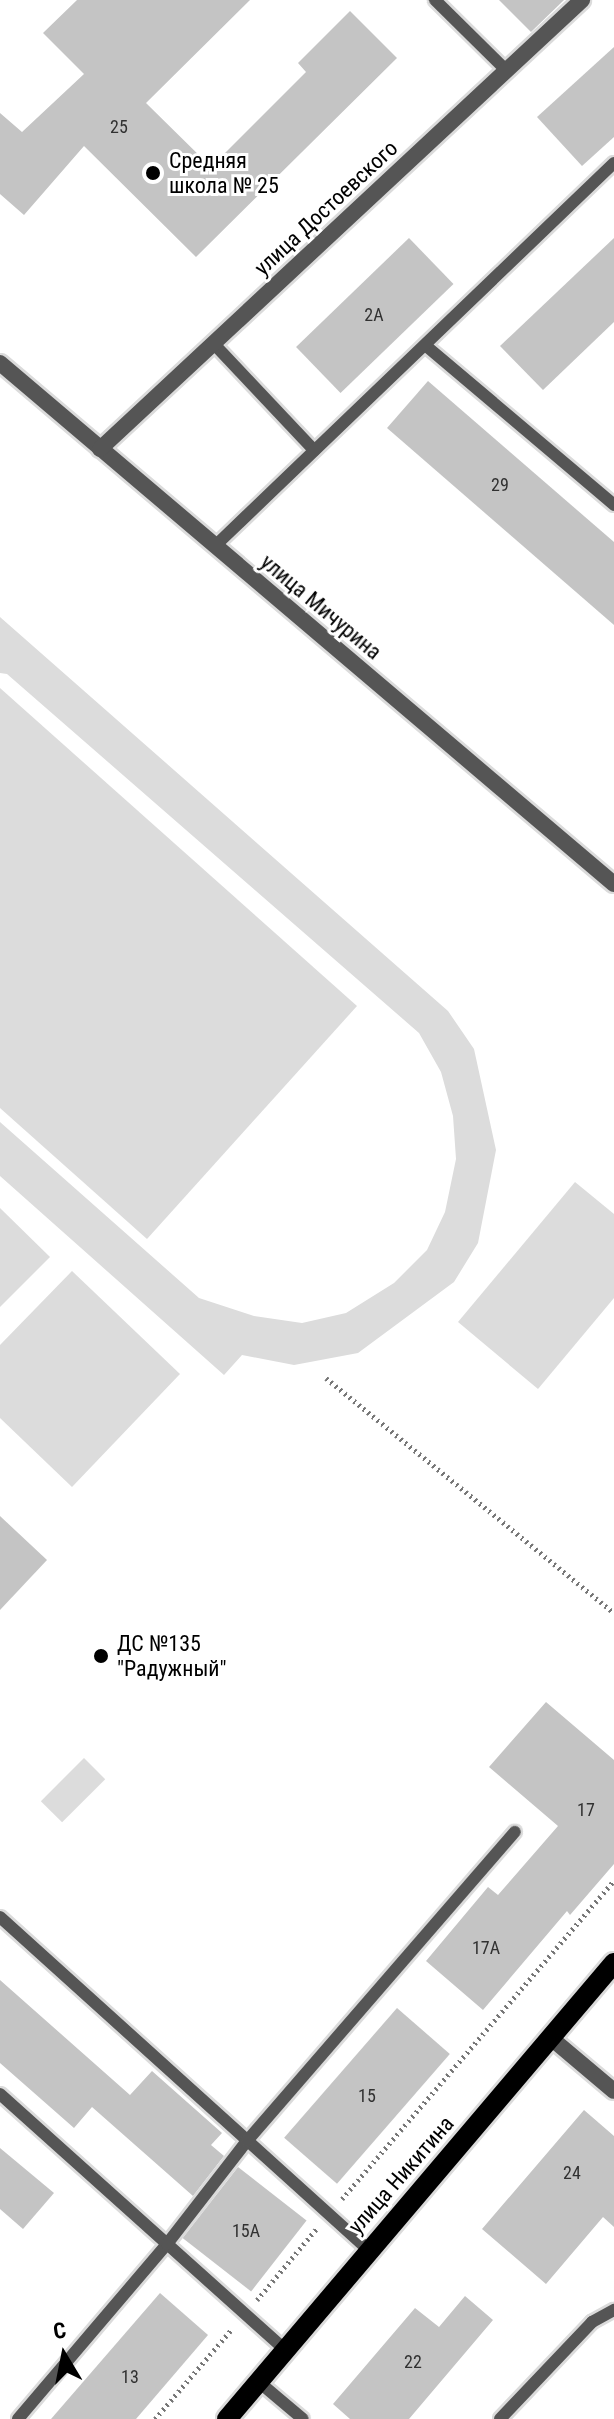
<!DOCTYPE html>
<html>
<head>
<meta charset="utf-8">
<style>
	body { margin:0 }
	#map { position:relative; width:614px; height:2419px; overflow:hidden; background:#fff; font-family:"Roboto Condensed",sans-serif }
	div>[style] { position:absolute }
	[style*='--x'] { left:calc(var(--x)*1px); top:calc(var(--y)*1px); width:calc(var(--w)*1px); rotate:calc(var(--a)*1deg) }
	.green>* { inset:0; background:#dcdcdc; transform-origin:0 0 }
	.building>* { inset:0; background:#c4c4c4; transform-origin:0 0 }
	.path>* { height:5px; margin-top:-2.5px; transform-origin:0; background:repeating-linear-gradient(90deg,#777 0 2px,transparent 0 6px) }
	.roads { filter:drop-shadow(2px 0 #dbdbdb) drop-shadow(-2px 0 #dbdbdb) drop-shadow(0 2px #dbdbdb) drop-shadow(0 -2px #dbdbdb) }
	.lane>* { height:12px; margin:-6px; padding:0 6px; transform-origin:6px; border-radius:6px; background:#555 }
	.street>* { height:16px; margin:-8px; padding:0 8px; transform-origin:8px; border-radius:8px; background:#555 }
	.primary>* { height:20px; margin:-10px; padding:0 10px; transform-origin:10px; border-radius:10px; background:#000 }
	.dots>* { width:22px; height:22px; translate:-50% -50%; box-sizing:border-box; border:4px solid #fff; border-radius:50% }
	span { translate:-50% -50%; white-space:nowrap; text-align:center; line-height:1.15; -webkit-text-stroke:6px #fff; paint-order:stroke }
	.number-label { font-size:18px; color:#313131 }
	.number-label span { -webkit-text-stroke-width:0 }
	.poi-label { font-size:22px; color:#000 }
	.left { translate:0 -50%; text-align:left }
	.street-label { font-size:22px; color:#000 }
	.north { position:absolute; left:24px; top:2315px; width:80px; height:80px; -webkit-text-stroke:6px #fff; paint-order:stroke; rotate:350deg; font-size:22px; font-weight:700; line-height:32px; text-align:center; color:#000 }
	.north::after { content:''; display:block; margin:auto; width:28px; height:36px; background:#000; clip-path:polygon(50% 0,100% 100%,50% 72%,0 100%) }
</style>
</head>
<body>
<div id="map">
	<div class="green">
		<div style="clip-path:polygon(0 617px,448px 1011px,474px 1049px,496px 1150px,478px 1243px,454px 1282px,358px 1353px,294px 1365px,242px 1355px,224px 1375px,0 1176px,0 1122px,199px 1298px,254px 1316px,302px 1323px,346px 1313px,394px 1283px,427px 1250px,445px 1212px,456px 1159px,453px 1116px,441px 1072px,419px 1033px,7px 674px,0 673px)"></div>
		<div style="clip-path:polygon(0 688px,357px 1006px,147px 1239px,0 1108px)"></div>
		<div style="clip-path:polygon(575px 1182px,614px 1214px,614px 1298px,538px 1389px,458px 1322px)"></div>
		<div style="clip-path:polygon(0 1208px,50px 1257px,0 1307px)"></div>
		<div style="clip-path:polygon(72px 1271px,180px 1374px,72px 1487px,0 1418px,0 1345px)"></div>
		<div style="left:84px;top:1758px;width:30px;height:61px;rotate:45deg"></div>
	</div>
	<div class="building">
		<div style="clip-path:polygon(77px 0,250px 0,146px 103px,211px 167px,306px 72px,298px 63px,350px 11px,397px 58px,196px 257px,84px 146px,24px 215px,0 194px,0 113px,22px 132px,84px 74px,43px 33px)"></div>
		<div style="clip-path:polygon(499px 0,564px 0,531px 32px)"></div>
		<div style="clip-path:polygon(614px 47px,614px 137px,582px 166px,537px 117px)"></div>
		<div style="left:409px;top:238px;width:64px;height:157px;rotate:46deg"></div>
		<div style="clip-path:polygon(614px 238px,614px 322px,543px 390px,500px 346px)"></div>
		<div style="clip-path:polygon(428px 381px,614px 542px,614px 625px,387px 428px)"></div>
		<div style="clip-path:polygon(0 1516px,47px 1560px,0 1610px)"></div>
		<div style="clip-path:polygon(546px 1702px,614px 1760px,614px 1864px,570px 1915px,567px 1911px,483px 2010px,426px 1961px,488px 1887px,498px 1895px,558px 1826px,489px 1767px)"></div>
		<div style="clip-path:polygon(0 1980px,130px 2095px,152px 2071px,222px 2133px,211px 2145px,224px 2156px,193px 2196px,92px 2107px,74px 2128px,0 2063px)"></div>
		<div style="left:397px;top:2008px;width:70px;height:172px;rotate:41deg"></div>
		<div style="clip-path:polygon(584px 2110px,614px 2136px,614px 2227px,603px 2217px,546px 2284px,482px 2229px)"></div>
		<div style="clip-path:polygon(0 2148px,54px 2193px,23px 2229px,0 2209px)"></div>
		<div style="left:238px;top:2167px;width:87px;height:90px;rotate:38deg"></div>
		<div style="clip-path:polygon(160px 2293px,208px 2335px,136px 2419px,51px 2419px)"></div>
		<div style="clip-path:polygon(465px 2296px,493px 2320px,409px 2419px,350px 2419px,333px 2404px,415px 2308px,439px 2327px)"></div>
	</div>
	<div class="path">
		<div style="--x:326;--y:1378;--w:372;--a:39.2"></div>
		<div style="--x:342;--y:2199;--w:419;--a:-49.5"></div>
		<div style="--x:257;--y:2300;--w:94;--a:-50.2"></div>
		<div style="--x:155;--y:2419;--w:118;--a:-49.5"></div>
	</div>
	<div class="roads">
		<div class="lane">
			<div style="--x:435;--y:0;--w:100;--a:44.6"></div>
			<div style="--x:214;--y:344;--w:146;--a:46.7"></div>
			<div style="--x:425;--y:345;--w:248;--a:40.2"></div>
			<div style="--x:215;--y:546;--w:553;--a:-43.83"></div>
			<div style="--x:0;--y:1917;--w:496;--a:42.1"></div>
			<div style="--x:0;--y:2094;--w:383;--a:41.9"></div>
			<div style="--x:259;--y:2382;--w:57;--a:40.1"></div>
			<div style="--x:18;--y:2419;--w:230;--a:-49.6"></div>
			<div style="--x:167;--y:2244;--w:130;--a:-52.2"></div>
			<div style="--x:247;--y:2141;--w:409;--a:-49.1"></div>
			<div style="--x:500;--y:2419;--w:134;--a:-46.5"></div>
			<div style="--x:592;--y:2322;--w:25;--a:-29"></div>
		</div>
		<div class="street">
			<div style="--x:0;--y:363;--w:805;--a:40.32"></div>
			<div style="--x:100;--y:449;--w:659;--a:-42.97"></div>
			<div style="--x:551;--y:2038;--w:82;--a:40.1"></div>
		</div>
		<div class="primary">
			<div style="--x:227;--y:2419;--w:598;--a:-49.68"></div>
		</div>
	</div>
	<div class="dots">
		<div style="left:153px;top:173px;background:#000"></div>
		<div style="left:101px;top:1656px;background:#000"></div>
	</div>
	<div class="number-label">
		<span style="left:119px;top:127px">25</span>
		<span style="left:374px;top:315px">2А</span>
		<span style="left:500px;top:485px">29</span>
		<span style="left:586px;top:1810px">17</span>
		<span style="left:486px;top:1948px">17А</span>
		<span style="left:367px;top:2096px">15</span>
		<span style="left:572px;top:2173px">24</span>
		<span style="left:246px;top:2231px">15А</span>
		<span style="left:413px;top:2362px">22</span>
		<span style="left:130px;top:2377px">13</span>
	</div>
	<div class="poi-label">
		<span class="left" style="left:169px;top:173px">Средняя<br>школа № 25</span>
		<span class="left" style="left:117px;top:1656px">ДС №135<br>"Радужный"</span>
	</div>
	<div class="street-label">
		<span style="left:326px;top:208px;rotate:-43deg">улица Достоевского</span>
		<span style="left:321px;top:607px;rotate:40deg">улица Мичурина</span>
		<span style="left:401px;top:2175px;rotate:-49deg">улица Никитина</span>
	</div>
	<div class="north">С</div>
</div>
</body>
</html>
